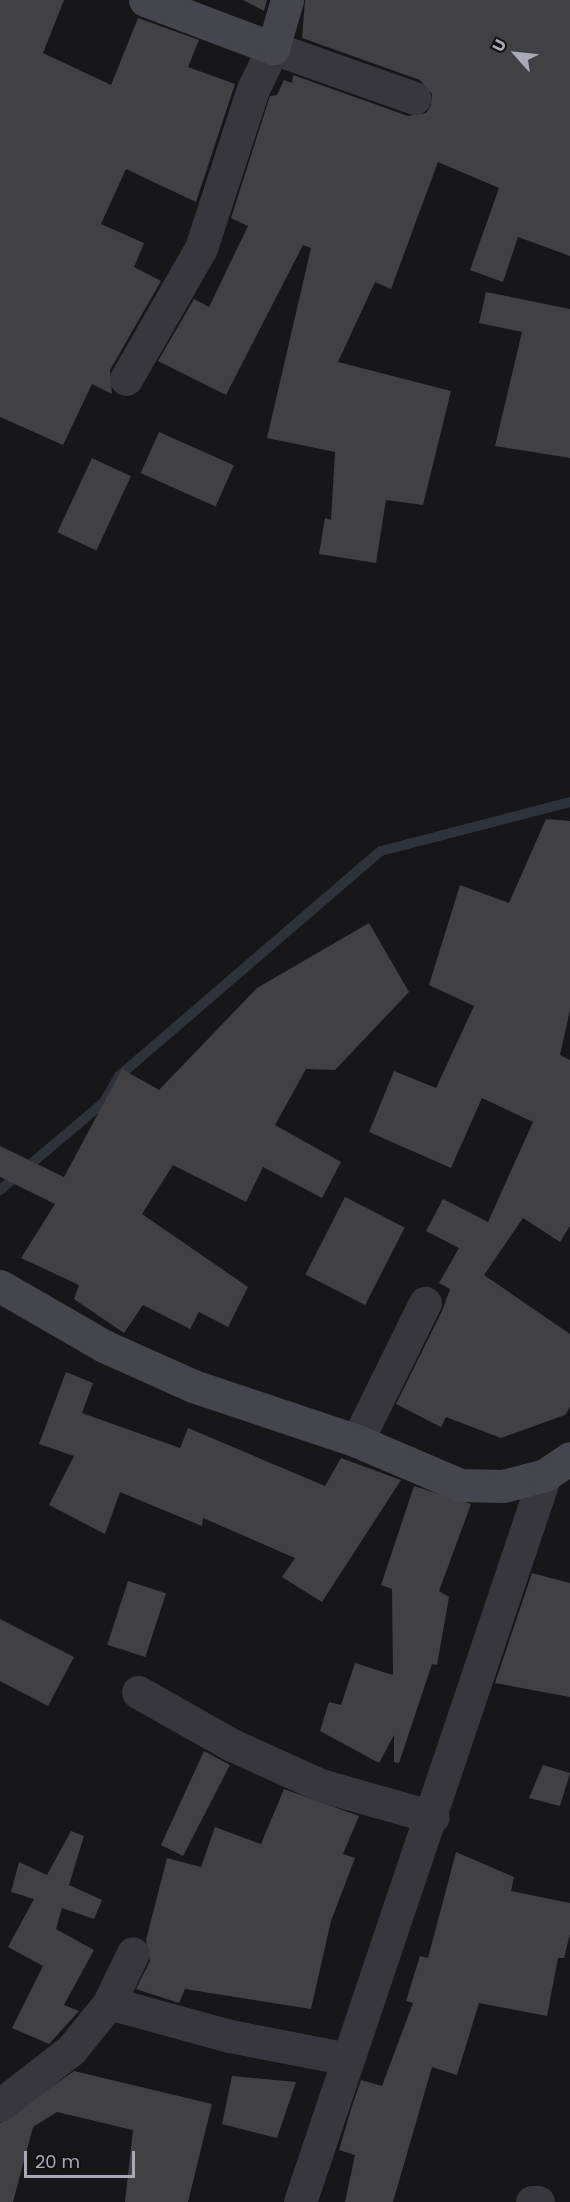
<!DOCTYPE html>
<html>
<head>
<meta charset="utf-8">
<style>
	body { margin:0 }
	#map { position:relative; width:570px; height:2202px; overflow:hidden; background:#171618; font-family:Poppins,sans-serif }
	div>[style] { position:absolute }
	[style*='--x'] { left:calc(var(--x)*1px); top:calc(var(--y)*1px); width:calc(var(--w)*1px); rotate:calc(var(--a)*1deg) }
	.stream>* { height:10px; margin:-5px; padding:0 5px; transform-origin:5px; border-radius:5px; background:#2d323b }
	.building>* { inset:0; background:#414045; transform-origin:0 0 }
	.street>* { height:33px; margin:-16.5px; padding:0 16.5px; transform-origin:16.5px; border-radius:16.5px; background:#38373d }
	.secondary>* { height:33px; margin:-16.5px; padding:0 16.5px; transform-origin:16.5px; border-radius:16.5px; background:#45464d }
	span { translate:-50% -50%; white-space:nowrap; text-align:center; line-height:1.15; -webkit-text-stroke:6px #121113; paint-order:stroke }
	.north { position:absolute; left:486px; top:24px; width:60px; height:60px; -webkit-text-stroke:4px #121113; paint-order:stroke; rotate:297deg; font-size:16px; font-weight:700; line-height:24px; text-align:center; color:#a9aab7 }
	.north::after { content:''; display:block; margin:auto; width:21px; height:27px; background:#a9aab7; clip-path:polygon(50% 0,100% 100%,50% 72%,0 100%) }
	.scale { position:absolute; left:24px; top:2151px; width:111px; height:27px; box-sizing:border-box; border:3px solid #a9aab7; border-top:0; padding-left:8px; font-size:18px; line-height:21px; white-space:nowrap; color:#a9aab7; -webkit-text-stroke:4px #121113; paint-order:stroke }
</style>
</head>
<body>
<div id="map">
	<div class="stream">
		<div style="--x:0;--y:1190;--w:136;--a:-40.2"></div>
		<div style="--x:104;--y:1102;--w:30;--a:-60"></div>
		<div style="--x:119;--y:1076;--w:345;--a:-40.7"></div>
		<div style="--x:381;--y:851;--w:195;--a:-14.5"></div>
	</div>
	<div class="building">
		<div style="clip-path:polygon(0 0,64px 0,43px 53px,111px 85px,138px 18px,199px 40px,188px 67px,235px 84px,196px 202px,126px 169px,101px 224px,144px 243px,134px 267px,161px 281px,110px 370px,112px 394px,92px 384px,63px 445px,0 417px)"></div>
		<div style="clip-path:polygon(243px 0,267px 0,264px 11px)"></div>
		<div style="clip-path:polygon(305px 0,570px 0,570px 256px,518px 237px,503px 282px,470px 270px,499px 188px,438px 162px,391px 289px,375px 282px,338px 362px,451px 391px,423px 505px,386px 500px,376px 563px,319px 554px,325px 518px,331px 520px,335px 452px,267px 438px,311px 248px,303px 245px,226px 395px,158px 361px,194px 299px,209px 307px,248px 226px,231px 218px,270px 96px,277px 95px,284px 80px,292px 83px,293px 75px,408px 116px,426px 113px,431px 105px,432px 94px,420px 80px,302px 38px)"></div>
		<div style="clip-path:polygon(486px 292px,570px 309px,570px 458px,495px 446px,522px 332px,479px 323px)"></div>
		<div style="left:159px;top:432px;width:82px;height:45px;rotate:24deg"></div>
		<div style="left:92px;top:458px;width:43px;height:82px;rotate:25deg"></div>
		<div style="clip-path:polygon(546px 819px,570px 821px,570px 1010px,560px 1055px,570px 1060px,570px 1226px,560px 1242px,523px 1218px,484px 1275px,570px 1334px,570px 1407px,565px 1415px,501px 1438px,446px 1417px,441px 1427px,396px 1404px,442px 1311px,450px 1289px,439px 1283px,459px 1248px,426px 1231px,443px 1199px,488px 1222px,533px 1122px,482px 1098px,451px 1168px,369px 1132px,394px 1071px,436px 1088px,474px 1006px,429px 985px,460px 885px,509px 903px)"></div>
		<div style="clip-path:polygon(369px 923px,409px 992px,335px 1070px,306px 1069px,275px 1125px,341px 1162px,322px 1198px,263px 1167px,246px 1202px,173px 1165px,142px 1214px,248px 1287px,228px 1327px,199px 1312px,190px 1329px,143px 1305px,124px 1333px,74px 1299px,79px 1285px,21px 1258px,55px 1204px,0 1177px,0 1146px,64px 1177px,122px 1069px,159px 1090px,257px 988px)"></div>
		<div style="left:345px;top:1197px;width:67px;height:87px;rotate:27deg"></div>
		<div style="clip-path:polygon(66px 1372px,93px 1383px,82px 1413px,180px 1448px,188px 1428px,325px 1486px,341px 1458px,401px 1480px,322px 1602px,282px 1577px,295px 1558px,203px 1518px,202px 1526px,120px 1492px,105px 1534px,49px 1505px,74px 1456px,39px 1444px)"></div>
		<div style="clip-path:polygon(414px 1486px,471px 1504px,439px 1591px,449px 1597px,437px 1665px,432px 1664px,399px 1763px,394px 1762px,394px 1735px,379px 1763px,320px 1731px,329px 1702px,341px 1705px,355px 1663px,393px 1675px,392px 1589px,381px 1585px)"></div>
		<div style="clip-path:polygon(532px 1573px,570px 1583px,570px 1697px,495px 1683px)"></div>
		<div style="left:128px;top:1581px;width:40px;height:67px;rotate:18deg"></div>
		<div style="clip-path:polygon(0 1619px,74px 1657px,48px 1706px,0 1681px)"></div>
		<div style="clip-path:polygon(204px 1751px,230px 1765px,183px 1856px,161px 1845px)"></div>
		<div style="clip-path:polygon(543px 1765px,570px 1773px,560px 1806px,529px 1798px)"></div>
		<div style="clip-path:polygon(284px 1789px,359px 1816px,343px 1854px,355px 1858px,331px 1921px,311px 2009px,185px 1989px,179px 2003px,136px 1989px,150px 1961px,146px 1940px,167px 1858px,201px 1867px,215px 1827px,261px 1844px)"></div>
		<div style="clip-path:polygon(71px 1831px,84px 1836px,69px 1885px,102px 1900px,94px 1919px,62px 1908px,56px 1929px,94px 1950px,64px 2005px,79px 2011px,49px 2044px,12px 2028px,43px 1966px,8px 1947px,34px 1899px,11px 1892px,19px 1862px,47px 1875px)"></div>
		<div style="clip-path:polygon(456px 1852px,514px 1877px,511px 1891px,570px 1903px,570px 1934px,564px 1958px,558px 1958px,547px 2016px,479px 2003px,457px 2075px,432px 2067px,393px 2202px,345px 2202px,355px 2155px,339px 2150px,352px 2106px,361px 2080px,382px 2086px,413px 2003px,406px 2001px,420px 1956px,428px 1958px)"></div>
		<div style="clip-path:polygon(74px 2071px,212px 2104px,188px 2202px,125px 2202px,133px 2130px,57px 2112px,33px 2127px,13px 2202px,0 2202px,0 2123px)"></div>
		<div style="clip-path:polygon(232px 2076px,296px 2082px,277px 2138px,222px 2124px)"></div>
	</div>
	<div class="street">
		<div style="--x:126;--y:379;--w:151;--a:-60.2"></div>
		<div style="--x:201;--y:248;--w:167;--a:-71.9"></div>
		<div style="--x:253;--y:89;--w:46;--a:-64"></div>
		<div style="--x:273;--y:48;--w:150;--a:19.5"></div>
		<div style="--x:357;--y:1441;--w:154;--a:-63.8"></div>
		<div style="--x:138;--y:1692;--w:108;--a:29.4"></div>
		<div style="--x:232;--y:1745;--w:97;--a:24.4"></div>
		<div style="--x:320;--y:1785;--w:117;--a:15.8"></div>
		<div style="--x:109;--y:2003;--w:125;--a:15.3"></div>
		<div style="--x:230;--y:2036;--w:120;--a:11"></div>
		<div style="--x:0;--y:2105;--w:90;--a:-37.8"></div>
		<div style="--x:71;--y:2050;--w:60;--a:-51"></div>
		<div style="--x:109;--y:2003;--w:55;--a:-64.4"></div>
		<div style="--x:300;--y:2202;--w:767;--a:-71.38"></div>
		<div style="--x:532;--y:2202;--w:6;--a:0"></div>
	</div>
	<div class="secondary">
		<div style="--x:145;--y:0;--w:137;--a:20.6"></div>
		<div style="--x:273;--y:48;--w:50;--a:-73.7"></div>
		<div style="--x:0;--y:1286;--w:120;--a:30"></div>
		<div style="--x:104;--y:1346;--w:98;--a:24.2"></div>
		<div style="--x:193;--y:1386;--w:173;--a:18.5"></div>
		<div style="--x:357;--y:1441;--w:112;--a:23.1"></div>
		<div style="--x:460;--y:1485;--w:43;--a:1.3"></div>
		<div style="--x:503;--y:1486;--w:43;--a:-14.7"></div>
		<div style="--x:545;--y:1475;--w:30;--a:-34"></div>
	</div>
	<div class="north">U</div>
	<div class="scale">20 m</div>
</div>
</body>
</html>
